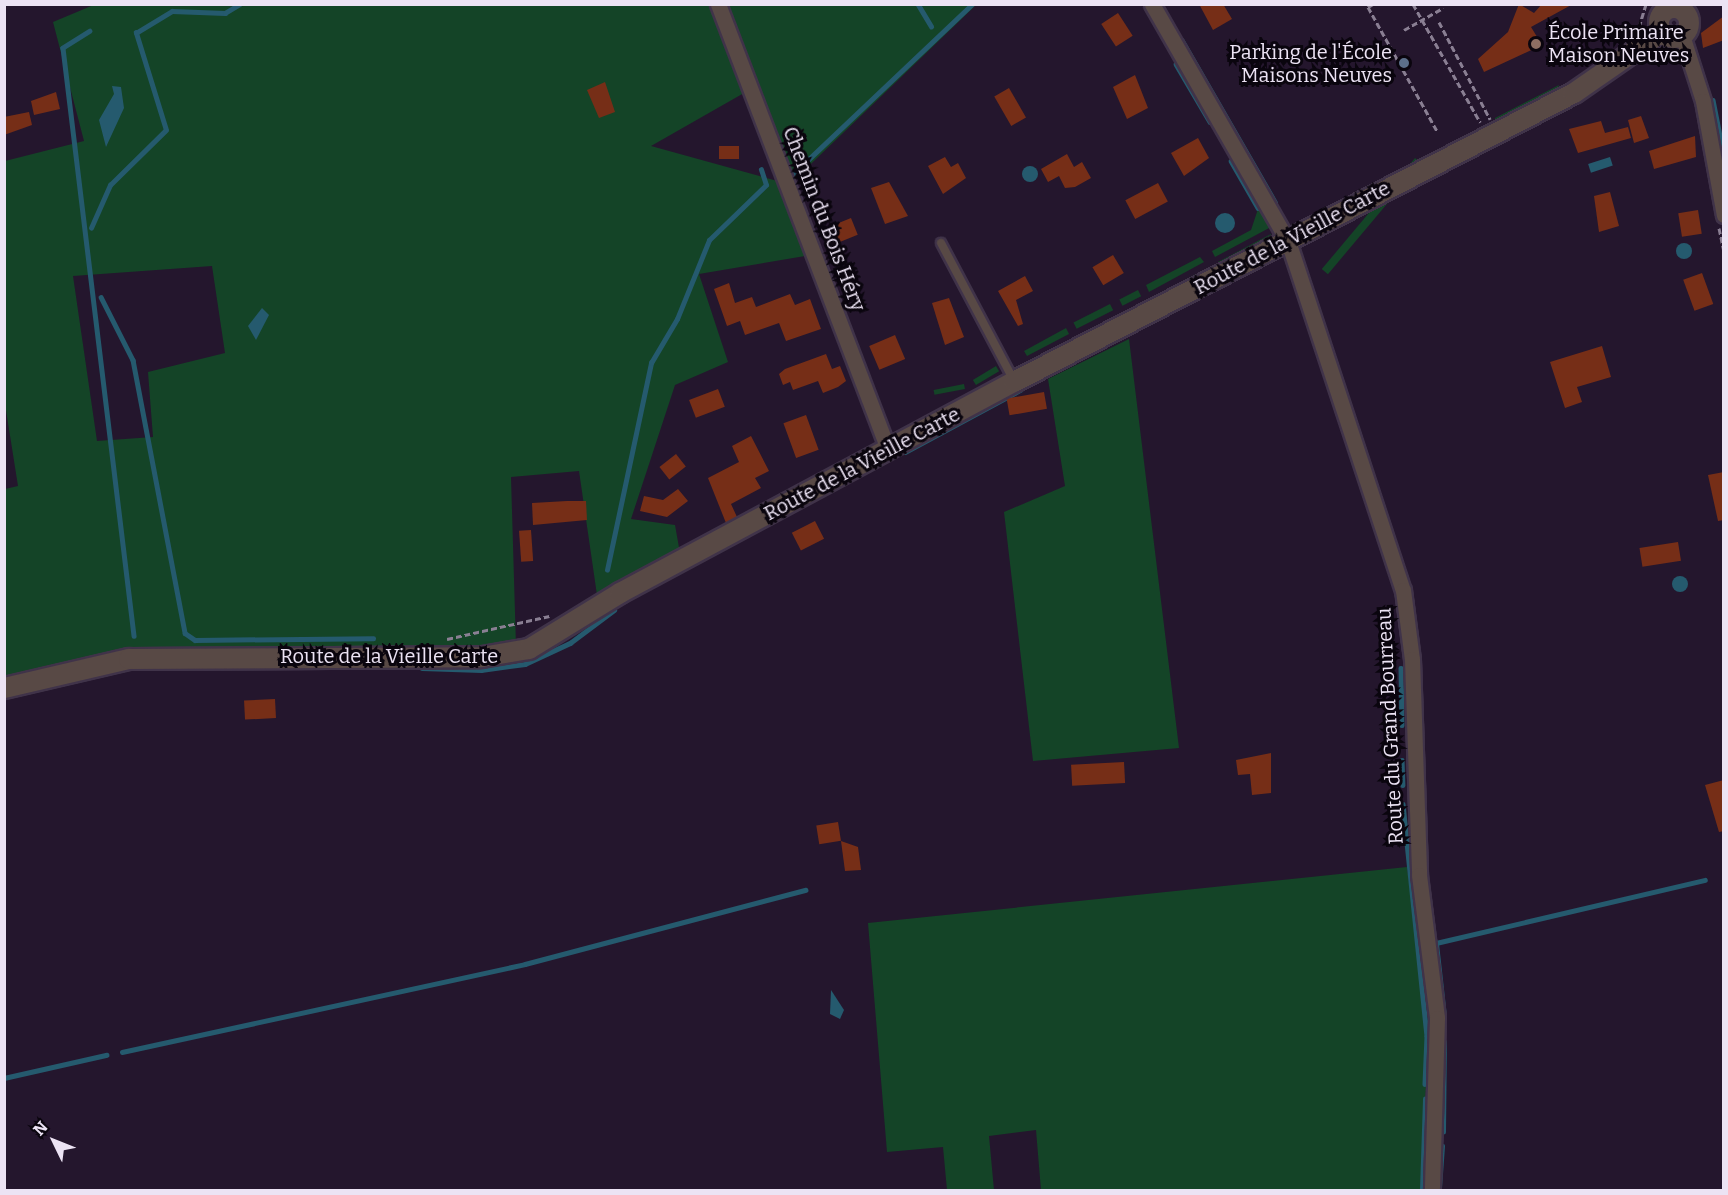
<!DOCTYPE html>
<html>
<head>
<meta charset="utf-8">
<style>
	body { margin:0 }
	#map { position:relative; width:1728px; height:1195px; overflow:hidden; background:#24162d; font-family:Bitter,serif }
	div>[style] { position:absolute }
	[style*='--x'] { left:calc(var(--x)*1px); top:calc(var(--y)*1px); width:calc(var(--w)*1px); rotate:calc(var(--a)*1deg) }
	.green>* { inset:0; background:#144427; transform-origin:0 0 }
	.water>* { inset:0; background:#255a6e; transform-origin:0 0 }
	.round { border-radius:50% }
	.stream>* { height:4.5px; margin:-2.25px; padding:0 2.25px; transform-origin:2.25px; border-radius:2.25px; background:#255a6e }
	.building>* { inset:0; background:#762e17; transform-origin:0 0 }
	.path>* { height:3px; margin-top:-1.5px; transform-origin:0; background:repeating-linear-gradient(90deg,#8a7f93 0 6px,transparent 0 9px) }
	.roads { filter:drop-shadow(2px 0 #403349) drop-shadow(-2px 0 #403349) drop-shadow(0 2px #403349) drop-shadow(0 -2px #403349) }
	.service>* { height:8px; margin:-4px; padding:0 4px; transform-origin:4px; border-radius:4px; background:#584945 }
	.minor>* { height:15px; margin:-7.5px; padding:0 7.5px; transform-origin:7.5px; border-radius:7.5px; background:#584945 }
	.tertiary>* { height:20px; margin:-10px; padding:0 10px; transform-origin:10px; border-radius:10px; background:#584945 }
	.tertiary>.ring { margin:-10px; padding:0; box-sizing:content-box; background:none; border:20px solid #584945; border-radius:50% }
	.dots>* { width:16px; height:16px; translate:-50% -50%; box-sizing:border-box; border:3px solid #0a050e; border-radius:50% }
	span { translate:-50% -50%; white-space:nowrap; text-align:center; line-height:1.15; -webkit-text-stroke:6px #0a050e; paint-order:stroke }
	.poi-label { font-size:20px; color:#ece3f4 }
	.left { translate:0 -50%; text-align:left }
	.right { translate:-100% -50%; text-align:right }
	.street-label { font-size:20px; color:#ece3f4 }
	.frame { position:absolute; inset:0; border:6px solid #ece3f4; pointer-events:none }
	.north { position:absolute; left:24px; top:1111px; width:60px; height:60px; -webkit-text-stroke:4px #0a050e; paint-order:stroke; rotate:313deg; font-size:16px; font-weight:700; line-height:24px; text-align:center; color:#ece3f4 }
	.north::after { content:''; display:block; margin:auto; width:21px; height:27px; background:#ece3f4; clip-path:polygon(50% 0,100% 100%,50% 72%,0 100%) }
</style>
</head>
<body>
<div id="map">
	<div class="green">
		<div style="clip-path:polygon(evenodd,96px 4px,976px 5px,789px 185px,817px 254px,699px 274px,728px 362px,675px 385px,631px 519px,675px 525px,680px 553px,597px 595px,579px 471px,511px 477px,516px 646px,123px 649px,5px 677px,5px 489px,18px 486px,5px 404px,5px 161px,84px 141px,53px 22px,96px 4px,751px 89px,788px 184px,651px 146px,751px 89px,96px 4px,212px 266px,225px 353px,148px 372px,153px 437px,97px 441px,73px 276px,212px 266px)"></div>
		<div style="clip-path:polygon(1559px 85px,1555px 95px,1495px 120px,1495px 118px)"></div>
		<div style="clip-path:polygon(1236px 157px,1271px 227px,1215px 257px,1212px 251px,1251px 230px,1258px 209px,1229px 160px)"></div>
		<div style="left:1415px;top:158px;width:8px;height:145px;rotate:40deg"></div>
		<div style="clip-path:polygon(1271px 234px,1271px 239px,1220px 267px,1218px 262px)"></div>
		<div style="clip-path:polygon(1200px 257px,1204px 262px,1149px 292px,1146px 285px)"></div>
		<div style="clip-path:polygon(1196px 274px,1199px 280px,1154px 301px,1152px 297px)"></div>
		<div style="left:1138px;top:290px;width:7px;height:21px;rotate:63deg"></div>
		<div style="left:1110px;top:304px;width:7px;height:41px;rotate:63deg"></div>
		<div style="clip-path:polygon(1066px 328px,1069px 334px,1027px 356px,1024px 351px)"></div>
		<div style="clip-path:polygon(1129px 339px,1179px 748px,1033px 761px,1004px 512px,1065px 486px,1048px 379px)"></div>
		<div style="left:996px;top:366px;width:6px;height:27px;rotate:59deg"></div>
		<div style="left:964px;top:384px;width:5px;height:31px;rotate:79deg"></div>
		<div style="clip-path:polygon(1407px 867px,1429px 1030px,1421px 1190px,1041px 1190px,1036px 1130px,989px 1136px,994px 1190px,947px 1190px,943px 1147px,887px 1152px,868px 923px)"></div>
	</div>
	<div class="water">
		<div style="clip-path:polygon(112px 86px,121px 87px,124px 108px,106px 147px,99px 120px,114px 94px)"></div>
		<div style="left:1610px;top:157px;width:9px;height:23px;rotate:72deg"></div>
		<div class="round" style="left:1022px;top:166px;width:16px;height:16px"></div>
		<div class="round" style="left:1215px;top:213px;width:20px;height:20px"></div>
		<div class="round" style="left:1676px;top:243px;width:16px;height:16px"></div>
		<div style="clip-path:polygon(262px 308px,269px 315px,256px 340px,248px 326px)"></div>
		<div class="round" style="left:1672px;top:576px;width:16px;height:16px"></div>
		<div style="clip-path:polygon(831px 990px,844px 1010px,840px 1019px,830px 1014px)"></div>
	</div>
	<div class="stream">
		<div style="--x:918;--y:4;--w:26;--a:59"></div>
		<div style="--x:90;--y:31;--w:32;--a:148"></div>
		<div style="--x:63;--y:48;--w:592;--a:83.11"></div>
		<div style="--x:1182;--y:40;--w:187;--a:60.1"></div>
		<div style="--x:1176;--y:64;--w:67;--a:59.6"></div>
		<div style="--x:1713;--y:100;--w:57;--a:78.9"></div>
		<div style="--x:1523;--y:109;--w:34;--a:-28"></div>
		<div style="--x:1231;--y:161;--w:54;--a:60.1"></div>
		<div style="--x:791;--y:176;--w:250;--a:-43.5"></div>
		<div style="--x:91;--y:228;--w:47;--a:-66.2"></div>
		<div style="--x:110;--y:185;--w:78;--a:-44.5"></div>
		<div style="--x:166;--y:130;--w:102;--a:-107.2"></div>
		<div style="--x:136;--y:33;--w:42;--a:-31.4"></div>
		<div style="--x:172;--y:11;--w:53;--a:2.2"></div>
		<div style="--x:225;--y:13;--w:17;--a:-31"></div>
		<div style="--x:101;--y:297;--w:71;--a:63.1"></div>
		<div style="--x:133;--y:360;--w:278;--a:79.2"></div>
		<div style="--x:185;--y:633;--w:12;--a:35"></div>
		<div style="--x:195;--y:640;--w:178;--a:-0.6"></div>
		<div style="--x:905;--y:452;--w:131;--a:-28.3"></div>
		<div style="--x:607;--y:570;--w:212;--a:-78"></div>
		<div style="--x:651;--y:363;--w:51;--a:-59.4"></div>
		<div style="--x:677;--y:319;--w:85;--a:-67.9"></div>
		<div style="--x:709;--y:240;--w:79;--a:-44"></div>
		<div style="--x:766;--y:185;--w:16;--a:-108"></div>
		<div style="--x:422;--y:668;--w:59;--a:1.9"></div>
		<div style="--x:481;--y:670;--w:44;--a:-7.8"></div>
		<div style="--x:525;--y:664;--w:50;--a:-25"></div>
		<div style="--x:570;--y:643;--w:55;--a:-36.9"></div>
		<div style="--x:1401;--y:668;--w:57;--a:89"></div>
		<div style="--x:1402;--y:760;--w:25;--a:88"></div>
		<div style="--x:1403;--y:804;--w:233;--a:84.1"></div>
		<div style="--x:1427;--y:1036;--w:48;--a:92.4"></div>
		<div style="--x:1444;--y:1016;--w:73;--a:-96.3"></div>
		<div style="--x:1436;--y:943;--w:276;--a:-13.2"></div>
		<div style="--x:122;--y:1052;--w:412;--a:-12.3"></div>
		<div style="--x:525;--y:964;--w:290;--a:-14.8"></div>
		<div style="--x:4;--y:1078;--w:105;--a:-12.7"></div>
		<div style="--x:1443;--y:1132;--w:90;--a:-89.4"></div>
		<div style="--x:1439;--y:1188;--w:42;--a:-85.9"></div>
		<div style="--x:1422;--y:1190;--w:91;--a:-88.1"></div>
	</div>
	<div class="building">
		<div style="clip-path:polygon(1199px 4px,1223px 4px,1232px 19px,1213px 30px)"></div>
		<div style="clip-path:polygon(1519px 4px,1534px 13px,1542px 4px,1573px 4px,1531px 27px,1542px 45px,1484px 72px,1478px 59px,1508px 32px)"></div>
		<div style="left:1118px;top:13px;width:27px;height:20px;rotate:57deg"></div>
		<div style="clip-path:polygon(1724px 16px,1724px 40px,1703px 48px,1701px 33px)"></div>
		<div style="clip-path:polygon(1135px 75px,1148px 108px,1127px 119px,1113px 87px)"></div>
		<div style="clip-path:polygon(605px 82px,615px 112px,599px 118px,587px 90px)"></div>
		<div style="left:1009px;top:88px;width:34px;height:17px;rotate:60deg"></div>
		<div style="clip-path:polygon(56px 92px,60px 109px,34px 115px,31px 101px)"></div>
		<div style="clip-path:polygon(29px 112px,32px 125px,4px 135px,4px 117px)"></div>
		<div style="clip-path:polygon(1641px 116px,1649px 138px,1634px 143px,1628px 120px)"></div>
		<div style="clip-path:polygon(1601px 121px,1605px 133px,1628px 127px,1631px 138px,1578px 153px,1569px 129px)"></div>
		<div style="clip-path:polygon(1695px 136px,1696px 157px,1654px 169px,1649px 151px)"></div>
		<div style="clip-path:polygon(1198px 138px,1209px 158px,1184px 176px,1171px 153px)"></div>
		<div style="left:719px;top:146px;width:20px;height:13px"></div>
		<div style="clip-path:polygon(1067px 154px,1074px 167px,1082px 162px,1091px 178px,1075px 187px,1065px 188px,1059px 176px,1048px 182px,1041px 169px)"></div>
		<div style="clip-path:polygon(945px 157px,951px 167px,958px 163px,966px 178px,943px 194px,928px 166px)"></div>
		<div style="clip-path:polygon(889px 182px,908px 216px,885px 224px,871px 188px)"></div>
		<div style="left:1158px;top:183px;width:21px;height:37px;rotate:62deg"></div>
		<div style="clip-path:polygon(1610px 192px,1619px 226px,1599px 232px,1594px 196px)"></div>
		<div style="left:1698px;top:210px;width:24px;height:20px;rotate:81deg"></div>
		<div style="left:851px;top:218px;width:18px;height:26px;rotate:68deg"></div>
		<div style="left:1113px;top:255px;width:21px;height:24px;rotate:59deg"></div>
		<div style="left:1702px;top:273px;width:33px;height:20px;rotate:70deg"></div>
		<div style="clip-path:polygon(1025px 276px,1033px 291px,1016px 300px,1023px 324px,1018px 326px,998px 291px)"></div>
		<div style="clip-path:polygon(729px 283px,735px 303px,752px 297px,756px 307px,790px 294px,795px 305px,810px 299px,821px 329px,786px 341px,779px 323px,745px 335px,740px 321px,727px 326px,714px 289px)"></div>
		<div style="clip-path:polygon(949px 298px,964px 337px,945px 345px,932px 303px)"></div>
		<div style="left:895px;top:335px;width:26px;height:28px;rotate:67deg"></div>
		<div style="clip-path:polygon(1602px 346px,1611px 377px,1577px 387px,1582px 402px,1565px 408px,1550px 362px)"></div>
		<div style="clip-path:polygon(826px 354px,832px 369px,840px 366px,846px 381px,838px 387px,823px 393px,818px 381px,793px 390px,790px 382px,783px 385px,779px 374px,785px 369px)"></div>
		<div style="left:718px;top:389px;width:19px;height:31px;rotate:69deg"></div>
		<div style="left:1044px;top:392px;width:17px;height:38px;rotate:80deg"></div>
		<div style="left:806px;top:415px;width:37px;height:24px;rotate:70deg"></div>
		<div style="clip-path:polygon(751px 436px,769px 471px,755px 478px,761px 488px,731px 504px,737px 517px,726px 523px,708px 478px,739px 462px,732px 446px)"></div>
		<div style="left:676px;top:454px;width:16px;height:21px;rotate:52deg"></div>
		<div style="clip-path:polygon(1724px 472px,1724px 520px,1718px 521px,1708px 475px)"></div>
		<div style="clip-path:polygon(678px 489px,688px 501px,667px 517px,640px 511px,644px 496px,663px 500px)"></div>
		<div style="clip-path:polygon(567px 501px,586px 501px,587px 520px,533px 525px,532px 503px)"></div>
		<div style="left:815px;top:521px;width:20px;height:26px;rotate:63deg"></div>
		<div style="left:531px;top:530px;width:31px;height:12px;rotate:86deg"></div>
		<div style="left:1678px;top:542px;width:19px;height:39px;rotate:81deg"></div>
		<div style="left:275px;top:699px;width:19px;height:31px;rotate:87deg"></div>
		<div style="clip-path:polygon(1271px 753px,1271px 793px,1252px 795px,1250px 774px,1238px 775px,1236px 760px)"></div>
		<div style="left:1124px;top:762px;width:21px;height:53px;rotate:87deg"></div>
		<div style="clip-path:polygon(1724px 780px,1724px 831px,1719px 832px,1705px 785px)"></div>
		<div style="left:838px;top:822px;width:19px;height:22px;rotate:81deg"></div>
		<div style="clip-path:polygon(841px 841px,858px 847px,861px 870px,845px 871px)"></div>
	</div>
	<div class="path">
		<div style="--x:1373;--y:4;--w:6;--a:149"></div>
		<div style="--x:1368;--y:7;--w:142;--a:60.9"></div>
		<div style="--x:1413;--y:4;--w:136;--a:60.4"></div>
		<div style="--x:1439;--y:22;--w:110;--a:62.3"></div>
		<div style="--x:1639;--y:27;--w:24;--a:-73"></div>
		<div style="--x:1404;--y:30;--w:45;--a:-29.4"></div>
		<div style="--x:1719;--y:228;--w:25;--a:78"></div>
		<div style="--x:447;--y:639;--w:105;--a:-12.7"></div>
	</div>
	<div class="roads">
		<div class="service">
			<div style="--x:941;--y:243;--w:156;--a:62.1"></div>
		</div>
		<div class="minor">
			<div style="--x:718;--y:4;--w:477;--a:69.1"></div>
			<div style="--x:1152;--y:4;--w:273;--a:60.2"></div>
			<div style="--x:1288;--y:241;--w:367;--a:71.8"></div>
			<div style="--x:1403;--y:590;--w:70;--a:82.6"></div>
			<div style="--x:1412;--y:659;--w:216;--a:88.1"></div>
			<div style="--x:1419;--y:875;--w:144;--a:82.8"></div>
			<div style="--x:1437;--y:1018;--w:172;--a:91.7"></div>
			<div style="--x:1671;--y:8;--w:4;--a:-76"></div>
			<div style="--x:1682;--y:35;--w:69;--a:72.3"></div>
			<div style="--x:1703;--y:101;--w:116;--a:79.6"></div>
		</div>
		<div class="tertiary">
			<div class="ring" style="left:1659px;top:8px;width:10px;height:10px"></div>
			<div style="--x:4;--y:688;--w:128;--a:-13.1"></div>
			<div style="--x:129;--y:659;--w:353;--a:-0.3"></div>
			<div style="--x:482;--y:657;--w:48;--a:-9.7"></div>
			<div style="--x:529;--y:649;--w:107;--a:-31.6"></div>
			<div style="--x:620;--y:593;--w:447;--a:-28.2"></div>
			<div style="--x:1014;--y:382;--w:630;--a:-27.3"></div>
			<div style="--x:1574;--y:93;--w:107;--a:-34.7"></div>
		</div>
	</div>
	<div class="dots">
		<div style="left:1536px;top:44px;background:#8d6e63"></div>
		<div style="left:1404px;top:63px;background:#5c6f8a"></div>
	</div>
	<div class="poi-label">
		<span class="left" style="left:1548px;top:44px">École Primaire<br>Maison Neuves</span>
		<span class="right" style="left:1392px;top:64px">Parking de l'École<br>Maisons Neuves</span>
	</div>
	<div class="street-label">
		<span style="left:824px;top:219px;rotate:69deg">Chemin du Bois Héry</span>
		<span style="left:1292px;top:238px;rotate:-28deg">Route de la Vieille Carte</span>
		<span style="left:862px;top:464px;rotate:-28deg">Route de la Vieille Carte</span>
		<span style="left:389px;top:656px">Route de la Vieille Carte</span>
		<span style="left:1390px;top:726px;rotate:-93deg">Route du Grand Bourreau</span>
	</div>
	<div class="frame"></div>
	<div class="north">N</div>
</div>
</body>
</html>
